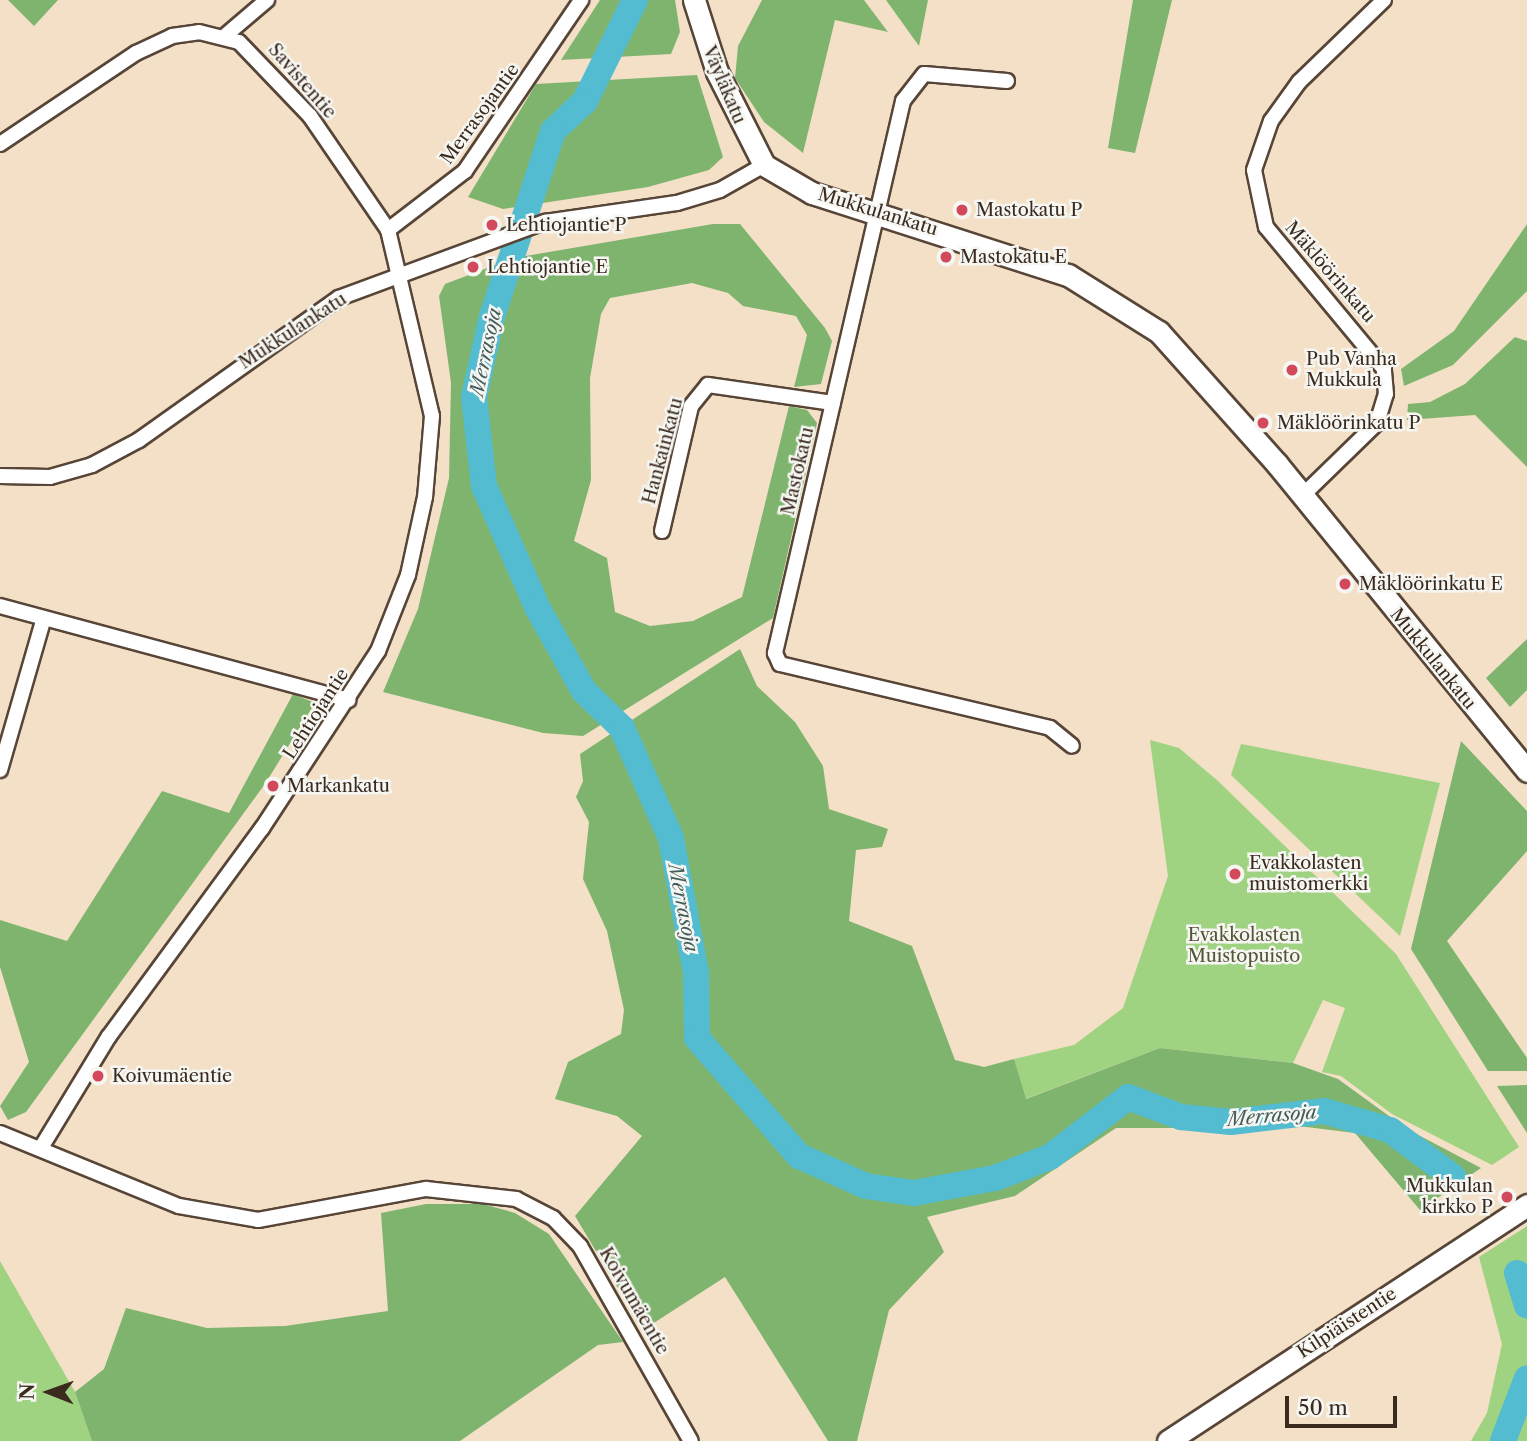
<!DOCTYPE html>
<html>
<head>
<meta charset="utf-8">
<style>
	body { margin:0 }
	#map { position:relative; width:1527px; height:1441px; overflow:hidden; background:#f3e0c7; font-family:"Libre Caslon Text",serif }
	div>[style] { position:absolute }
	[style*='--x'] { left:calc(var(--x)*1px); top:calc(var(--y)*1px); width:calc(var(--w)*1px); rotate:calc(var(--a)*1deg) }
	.green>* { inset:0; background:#9fd281 }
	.forest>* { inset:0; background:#7fb46f }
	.river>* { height:26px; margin:-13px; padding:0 13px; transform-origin:13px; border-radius:13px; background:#53bcd0 }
	.roads { filter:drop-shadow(2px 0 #574537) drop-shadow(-2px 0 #574537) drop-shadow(0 2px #574537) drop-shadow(0 -2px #574537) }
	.street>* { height:14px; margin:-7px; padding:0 7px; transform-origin:7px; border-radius:7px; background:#fff }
	.secondary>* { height:21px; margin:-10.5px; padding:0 10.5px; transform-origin:10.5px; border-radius:10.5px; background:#fff }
	.dots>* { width:19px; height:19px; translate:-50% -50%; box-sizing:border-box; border:4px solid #f6f6f2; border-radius:50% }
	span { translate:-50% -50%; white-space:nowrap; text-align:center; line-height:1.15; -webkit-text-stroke:5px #f6f6f2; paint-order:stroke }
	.street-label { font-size:18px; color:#3b2a1e }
	.poi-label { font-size:18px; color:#3b2a1e }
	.left { translate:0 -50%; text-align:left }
	.right { translate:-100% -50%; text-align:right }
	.park-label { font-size:18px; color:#545437 }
	.water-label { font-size:19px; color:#435d5c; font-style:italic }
	.north { position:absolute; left:14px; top:1357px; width:70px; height:70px; -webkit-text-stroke:5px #f6f6f2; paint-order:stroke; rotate:271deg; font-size:19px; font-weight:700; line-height:28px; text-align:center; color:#3b2a1e }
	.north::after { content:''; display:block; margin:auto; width:24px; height:32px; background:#3b2a1e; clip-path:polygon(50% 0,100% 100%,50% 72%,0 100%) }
	.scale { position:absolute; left:1285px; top:1396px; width:112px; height:32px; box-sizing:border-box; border:4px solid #3b2a1e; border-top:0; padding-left:9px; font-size:21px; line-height:24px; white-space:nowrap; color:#3b2a1e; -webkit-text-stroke:5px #f6f6f2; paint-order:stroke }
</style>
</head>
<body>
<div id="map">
	<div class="green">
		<div style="clip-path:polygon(1150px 740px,1179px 748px,1218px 781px,1396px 954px,1519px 1147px,1492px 1165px,1392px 1114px,1341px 1076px,1322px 1072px,1345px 1008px,1323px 1000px,1293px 1063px,1160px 1048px,1025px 1099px,1014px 1059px,1074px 1045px,1123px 1008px,1168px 876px)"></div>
		<div style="clip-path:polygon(1241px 744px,1440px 783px,1400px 936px,1231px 775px)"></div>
		<div style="clip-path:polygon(1527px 1226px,1527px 1441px,1471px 1441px,1487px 1413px,1502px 1344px,1479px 1257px)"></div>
		<div style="clip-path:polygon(0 1261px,75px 1392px,92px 1441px,0 1441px)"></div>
	</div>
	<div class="forest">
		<div style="clip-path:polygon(8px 0,58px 0,34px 26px)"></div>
		<div style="clip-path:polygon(600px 0,675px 0,680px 32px,671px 54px,561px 60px)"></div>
		<div style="clip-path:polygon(762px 0,864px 0,888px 32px,835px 20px,803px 153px,764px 122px,735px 78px,738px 46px)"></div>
		<div style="clip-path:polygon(886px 0,928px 0,919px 46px)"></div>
		<div style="clip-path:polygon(1133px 0,1172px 0,1135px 153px,1108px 148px)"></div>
		<div style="clip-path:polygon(697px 75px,723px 157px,709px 170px,648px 187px,503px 209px,468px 197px,536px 84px)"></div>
		<div style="clip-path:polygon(713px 224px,740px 224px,825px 328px,832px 341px,821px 384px,794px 387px,807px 335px,796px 316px,743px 306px,728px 293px,692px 283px,610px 298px,601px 314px,590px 378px,591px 480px,574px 541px,607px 558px,615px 612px,650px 626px,693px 621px,742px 597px,789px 406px,807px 410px,817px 423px,773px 618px,583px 736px,543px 733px,383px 692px,418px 609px,449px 478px,451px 383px,439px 296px,445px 284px,514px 258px)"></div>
		<div style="clip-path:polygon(1527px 224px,1527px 291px,1453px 365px,1404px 386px,1401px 369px,1454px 331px)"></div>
		<div style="clip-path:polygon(1515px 337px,1527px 341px,1527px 467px,1475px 415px,1407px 420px,1408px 404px,1430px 402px,1465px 384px)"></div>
		<div style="clip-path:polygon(1527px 639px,1527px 690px,1510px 707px,1486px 678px)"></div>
		<div style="clip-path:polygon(740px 649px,757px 686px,795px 722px,823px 766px,829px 809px,888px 829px,882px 847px,856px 850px,849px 921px,912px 946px,955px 1060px,984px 1067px,1014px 1059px,1026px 1099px,1160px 1048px,1293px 1063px,1338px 1079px,1407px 1129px,1481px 1168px,1420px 1210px,1355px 1133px,1266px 1122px,1226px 1128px,1116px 1128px,1015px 1196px,927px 1217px,944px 1252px,889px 1310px,857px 1441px,828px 1441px,725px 1277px,643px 1330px,575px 1216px,642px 1136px,617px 1116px,555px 1099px,568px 1062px,621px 1034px,624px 1010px,607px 931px,583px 879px,589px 822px,576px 797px,583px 781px,580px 754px)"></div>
		<div style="clip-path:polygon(293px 694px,315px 703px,265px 784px,26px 1112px,8px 1120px,0 1106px,29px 1062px,0 967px,0 920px,67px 941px,162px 791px,229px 813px)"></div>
		<div style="clip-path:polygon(1461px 741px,1527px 811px,1527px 851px,1447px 941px,1527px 1058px,1527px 1071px,1488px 1071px,1411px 949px)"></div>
		<div style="clip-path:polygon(1527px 1085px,1527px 1133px,1497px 1086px)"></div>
		<div style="clip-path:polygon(426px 1204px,483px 1204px,515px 1213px,549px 1234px,623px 1342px,598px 1345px,460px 1441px,92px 1441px,75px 1392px,104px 1369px,126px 1308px,207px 1328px,285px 1326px,388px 1311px,381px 1213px)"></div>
	</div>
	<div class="river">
		<div style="--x:635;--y:0;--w:113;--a:116.3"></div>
		<div style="--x:585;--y:101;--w:44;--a:136.8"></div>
		<div style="--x:553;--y:131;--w:195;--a:108.2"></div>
		<div style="--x:492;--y:316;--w:83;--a:102.5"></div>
		<div style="--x:474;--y:397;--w:90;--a:83.6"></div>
		<div style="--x:484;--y:486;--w:134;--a:66.3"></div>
		<div style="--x:538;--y:609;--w:94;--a:60.7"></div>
		<div style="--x:584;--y:691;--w:53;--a:44.2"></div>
		<div style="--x:622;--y:728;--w:120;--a:66"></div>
		<div style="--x:671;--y:838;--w:137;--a:79.5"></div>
		<div style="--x:696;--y:973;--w:65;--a:89.1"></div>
		<div style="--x:697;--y:1038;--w:156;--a:49.2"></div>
		<div style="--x:799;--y:1156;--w:73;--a:24.1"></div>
		<div style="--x:866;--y:1186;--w:49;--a:8.3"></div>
		<div style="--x:914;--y:1193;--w:82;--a:-10.5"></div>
		<div style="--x:995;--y:1178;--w:59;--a:-20.9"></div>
		<div style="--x:1050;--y:1157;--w:98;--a:-37.6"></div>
		<div style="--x:1128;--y:1097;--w:57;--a:20.7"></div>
		<div style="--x:1181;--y:1117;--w:50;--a:5.7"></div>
		<div style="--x:1231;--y:1122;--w:94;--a:-6.7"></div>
		<div style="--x:1324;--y:1111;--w:69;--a:16.1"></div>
		<div style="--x:1390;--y:1130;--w:79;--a:36.7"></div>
		<div style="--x:1517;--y:1273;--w:34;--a:73"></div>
		<div style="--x:1503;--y:1441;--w:67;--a:-69.1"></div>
	</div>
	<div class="roads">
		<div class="street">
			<div style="--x:226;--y:35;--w:54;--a:-40.5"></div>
			<div style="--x:1007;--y:81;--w:83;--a:-175.2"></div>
			<div style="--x:924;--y:74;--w:34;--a:128"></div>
			<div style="--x:903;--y:101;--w:567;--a:103.06"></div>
			<div style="--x:775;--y:653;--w:12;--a:66"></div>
			<div style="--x:780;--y:664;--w:277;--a:13.3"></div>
			<div style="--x:1050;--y:728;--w:28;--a:39"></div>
			<div style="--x:0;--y:144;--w:164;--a:-33.8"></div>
			<div style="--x:136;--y:53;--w:40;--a:-25"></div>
			<div style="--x:172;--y:36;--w:27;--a:-8"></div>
			<div style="--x:199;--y:32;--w:41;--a:14"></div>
			<div style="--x:239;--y:42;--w:103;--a:46.2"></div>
			<div style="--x:310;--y:116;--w:138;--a:55.6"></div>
			<div style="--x:388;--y:230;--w:191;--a:76.7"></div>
			<div style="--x:432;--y:416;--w:81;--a:94.9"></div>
			<div style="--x:425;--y:497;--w:80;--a:102.3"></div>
			<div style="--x:408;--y:575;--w:82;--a:111.5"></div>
			<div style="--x:378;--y:651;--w:212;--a:123.2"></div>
			<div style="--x:262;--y:828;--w:258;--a:126.3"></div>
			<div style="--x:109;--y:1036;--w:131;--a:121.3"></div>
			<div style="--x:388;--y:230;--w:97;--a:-37.5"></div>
			<div style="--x:465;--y:171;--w:207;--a:-55.8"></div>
			<div style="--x:0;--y:476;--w:50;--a:1.1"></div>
			<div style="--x:50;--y:477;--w:44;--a:-15.9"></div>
			<div style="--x:92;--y:465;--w:53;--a:-28"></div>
			<div style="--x:139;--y:440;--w:245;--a:-35.4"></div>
			<div style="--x:339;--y:298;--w:220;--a:-20.3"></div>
			<div style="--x:545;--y:222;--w:133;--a:-8.2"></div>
			<div style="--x:677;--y:203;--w:45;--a:-16.8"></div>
			<div style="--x:720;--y:190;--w:51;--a:-29.6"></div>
			<div style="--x:1302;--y:496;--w:105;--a:-44.2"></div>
			<div style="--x:1377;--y:423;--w:30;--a:-73"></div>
			<div style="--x:1386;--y:394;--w:25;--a:-95"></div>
			<div style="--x:1384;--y:369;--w:185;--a:-129.7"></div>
			<div style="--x:1266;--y:227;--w:58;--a:-101.9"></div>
			<div style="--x:1254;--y:170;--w:52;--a:-70.9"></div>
			<div style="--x:1271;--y:121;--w:48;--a:-54.3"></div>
			<div style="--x:1299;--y:82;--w:118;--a:-44"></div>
			<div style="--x:662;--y:531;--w:128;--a:-76.9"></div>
			<div style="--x:691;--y:406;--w:27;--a:-51"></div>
			<div style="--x:708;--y:385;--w:126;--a:8.2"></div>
			<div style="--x:0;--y:606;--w:361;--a:15.1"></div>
			<div style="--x:0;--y:770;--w:158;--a:-73.9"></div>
			<div style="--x:0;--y:1133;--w:193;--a:22.2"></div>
			<div style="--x:179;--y:1206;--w:80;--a:10"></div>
			<div style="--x:258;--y:1220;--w:171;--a:-10.5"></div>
			<div style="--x:426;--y:1189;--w:91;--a:6.3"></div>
			<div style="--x:516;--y:1199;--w:42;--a:27.2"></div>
			<div style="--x:553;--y:1218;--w:39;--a:46"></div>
			<div style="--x:580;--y:1246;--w:224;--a:60.4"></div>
		</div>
		<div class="secondary">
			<div style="--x:694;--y:0;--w:76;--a:72.3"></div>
			<div style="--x:717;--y:72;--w:104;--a:63.2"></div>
			<div style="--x:764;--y:165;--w:56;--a:30.3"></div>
			<div style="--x:812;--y:193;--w:269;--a:17.8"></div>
			<div style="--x:1068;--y:275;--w:107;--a:32.1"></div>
			<div style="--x:1159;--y:332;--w:177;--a:48.2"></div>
			<div style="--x:1277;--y:464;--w:396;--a:50.8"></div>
			<div style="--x:1168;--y:1441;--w:430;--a:-33.3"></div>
		</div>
	</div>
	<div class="dots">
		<div style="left:962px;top:210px;background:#d1495b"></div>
		<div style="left:492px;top:225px;background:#d1495b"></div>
		<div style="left:946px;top:257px;background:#d1495b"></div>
		<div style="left:473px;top:267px;background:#d1495b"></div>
		<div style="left:1292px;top:370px;background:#d1495b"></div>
		<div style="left:1263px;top:423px;background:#d1495b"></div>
		<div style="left:1345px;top:584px;background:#d1495b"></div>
		<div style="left:273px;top:786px;background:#d1495b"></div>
		<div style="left:1235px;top:874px;background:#d1495b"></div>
		<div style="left:98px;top:1076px;background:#d1495b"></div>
		<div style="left:1507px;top:1197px;background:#d1495b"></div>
	</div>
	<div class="street-label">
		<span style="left:302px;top:81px;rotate:49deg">Savistentie</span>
		<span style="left:724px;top:85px;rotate:67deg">Väyläkatu</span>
		<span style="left:480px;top:114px;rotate:-54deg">Merrasojantie</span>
		<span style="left:878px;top:212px;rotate:17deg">Mukkulankatu</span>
		<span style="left:1330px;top:272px;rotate:49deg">Mäklöörinkatu</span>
		<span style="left:293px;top:331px;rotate:-33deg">Mukkulankatu</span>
		<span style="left:663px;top:451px;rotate:-75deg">Hankainkatu</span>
		<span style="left:798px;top:471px;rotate:-77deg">Mastokatu</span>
		<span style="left:1433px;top:659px;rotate:51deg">Mukkulankatu</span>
		<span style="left:316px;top:714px;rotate:-57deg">Lehtiojantie</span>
		<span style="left:634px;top:1301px;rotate:60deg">Koivumäentie</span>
		<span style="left:1347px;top:1323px;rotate:-33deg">Kilpiäistentie</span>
	</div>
	<div class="poi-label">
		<span class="left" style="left:976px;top:210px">Mastokatu P</span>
		<span class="left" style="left:506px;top:225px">Lehtiojantie P</span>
		<span class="left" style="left:960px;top:257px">Mastokatu E</span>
		<span class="left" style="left:487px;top:267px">Lehtiojantie E</span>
		<span class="left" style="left:1306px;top:370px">Pub Vanha<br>Mukkula</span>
		<span class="left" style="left:1277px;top:423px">Mäklöörinkatu P</span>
		<span class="left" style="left:1359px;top:584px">Mäklöörinkatu E</span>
		<span class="left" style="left:287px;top:786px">Markankatu</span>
		<span class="left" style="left:1249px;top:874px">Evakkolasten<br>muistomerkki</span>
		<span class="left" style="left:112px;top:1076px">Koivumäentie</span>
		<span class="right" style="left:1493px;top:1197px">Mukkulan<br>kirkko P</span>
	</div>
	<div class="park-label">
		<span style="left:1244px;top:946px">Evakkolasten<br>Muistopuisto</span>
	</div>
	<div class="water-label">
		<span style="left:486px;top:352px;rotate:-78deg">Merrasoja</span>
		<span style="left:683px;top:908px;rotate:79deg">Merrasoja</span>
		<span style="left:1272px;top:1116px;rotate:-5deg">Merrasoja</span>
	</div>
	<div class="north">N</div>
	<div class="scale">50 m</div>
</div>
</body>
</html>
